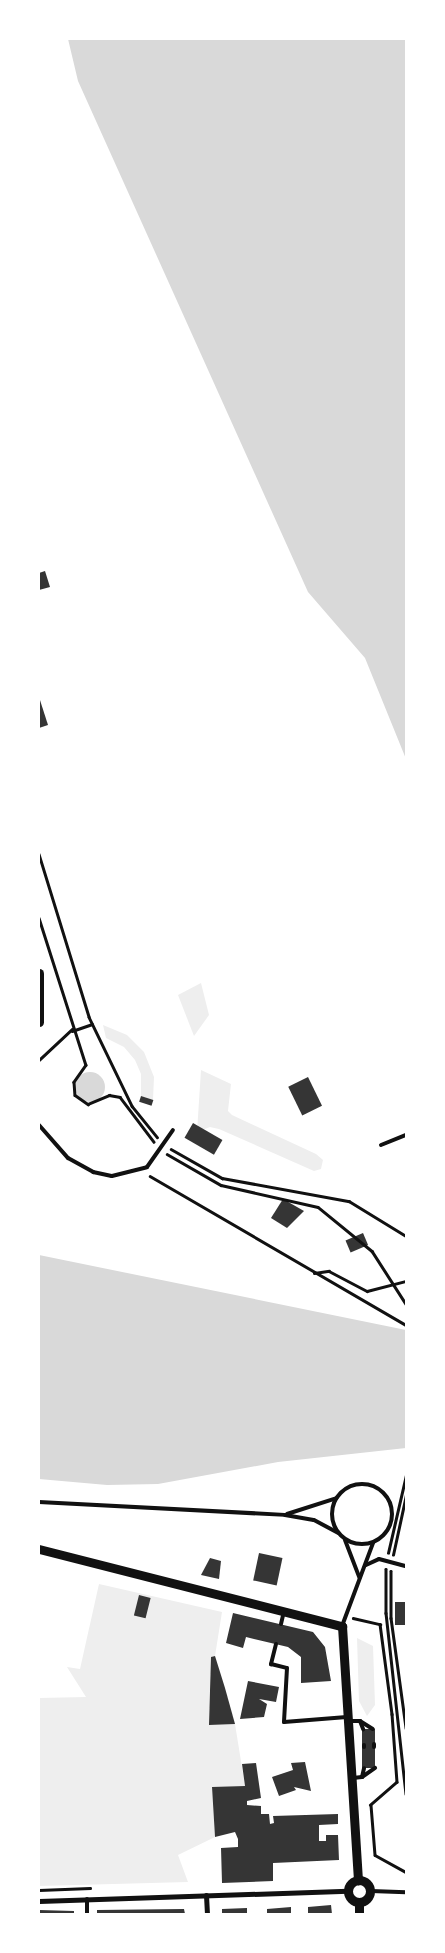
<!DOCTYPE html>
<html>
<head>
<meta charset="utf-8">
<style>
	body { margin:0 }
	#map { position:relative; width:445px; height:1953px; overflow:hidden; background:#fff; font-family:Raleway,sans-serif }
	div>[style] { position:absolute }
	[style*='--x'] { left:calc(var(--x)*1px); top:calc(var(--y)*1px); width:calc(var(--w)*1px); rotate:calc(var(--a)*1deg) }
	.green>* { inset:0; background:#eee }
	.water>* { inset:0; background:#d9d9d9 }
	.round { border-radius:50% }
	.building>* { inset:0; background:#353535; transform-origin:0 0 }
	.path>* { height:2.5px; margin:-1.25px; padding:0 1.25px; transform-origin:1.25px; border-radius:1.25px; background:#111 }
	.service>* { height:4px; margin:-2px; padding:0 2px; transform-origin:2px; border-radius:2px; background:#111 }
	.service>.ring { margin:-2px; padding:0; box-sizing:content-box; background:none; border:4px solid #111; border-radius:50% }
	.minor>* { height:5px; margin:-2.5px; padding:0 2.5px; transform-origin:2.5px; border-radius:2.5px; background:#111 }
	.tertiary>* { height:9px; margin:-4.5px; padding:0 4.5px; transform-origin:4.5px; border-radius:4.5px; background:#111 }
	.tertiary>.ring { margin:-4.5px; padding:0; box-sizing:content-box; background:none; border:9px solid #111; border-radius:50% }
	span { translate:-50% -50%; white-space:nowrap; text-align:center; line-height:1.15; -webkit-text-stroke:4px #fff; paint-order:stroke }
	.frame { position:absolute; inset:0; border:40px solid #fff; pointer-events:none }
</style>
</head>
<body>
<div id="map">
	<div class="green">
		<div style="clip-path:polygon(201px 983px,209px 1015px,194px 1036px,178px 995px)"></div>
		<div style="clip-path:polygon(103px 1025px,127px 1035px,144px 1052px,154px 1077px,153px 1100px,141px 1096px,141px 1074px,135px 1060px,124px 1047px,106px 1038px)"></div>
		<div style="clip-path:polygon(201px 1070px,231px 1084px,228px 1111px,232px 1115px,316px 1154px,323px 1160px,321px 1169px,314px 1171px,219px 1129px,210px 1127px,197px 1132px)"></div>
		<div style="clip-path:polygon(99px 1584px,222px 1612px,215px 1656px,211px 1657px,209px 1725px,235px 1724px,245px 1786px,212px 1788px,215px 1837px,178px 1855px,188px 1882px,39px 1886px,39px 1698px,86px 1697px,67px 1667px,80px 1669px)"></div>
		<div style="clip-path:polygon(357px 1638px,373px 1646px,375px 1705px,367px 1716px,359px 1701px)"></div>
	</div>
	<div class="water">
		<div style="clip-path:polygon(68px 39px,406px 39px,406px 759px,365px 658px,308px 592px,78px 81px)"></div>
		<div class="round" style="left:75px;top:1072px;width:30px;height:30px"></div>
		<div style="clip-path:polygon(39px 1255px,406px 1330px,406px 1448px,278px 1462px,158px 1484px,107px 1485px,39px 1479px)"></div>
	</div>
	<div class="building">
		<div style="clip-path:polygon(45px 571px,50px 587px,39px 590px,39px 573px)"></div>
		<div style="clip-path:polygon(39px 697px,48px 725px,39px 728px)"></div>
		<div style="left:308px;top:1077px;width:32px;height:22px;rotate:64deg"></div>
		<div style="left:141px;top:1096px;width:13px;height:6px;rotate:18deg"></div>
		<div style="left:193px;top:1123px;width:34px;height:17px;rotate:30deg"></div>
		<div style="clip-path:polygon(283px 1199px,304px 1211px,287px 1228px,271px 1218px)"></div>
		<div style="left:363px;top:1233px;width:13px;height:19px;rotate:67deg"></div>
		<div style="left:259px;top:1553px;width:24px;height:28px;rotate:12deg"></div>
		<div style="clip-path:polygon(210px 1558px,221px 1561px,219px 1579px,201px 1575px)"></div>
		<div style="left:139px;top:1595px;width:12px;height:21px;rotate:14deg"></div>
		<div style="left:406px;top:1602px;width:23px;height:11px;rotate:90deg"></div>
		<div style="clip-path:polygon(233px 1613px,313px 1632px,325px 1647px,331px 1681px,301px 1683px,301px 1657px,288px 1647px,246px 1637px,243px 1648px,226px 1643px)"></div>
		<div style="clip-path:polygon(215px 1656px,225px 1688px,235px 1724px,209px 1725px,211px 1657px)"></div>
		<div style="clip-path:polygon(248px 1681px,279px 1687px,276px 1702px,259px 1699px,267px 1704px,264px 1717px,240px 1719px)"></div>
		<div style="left:362px;top:1729px;width:13px;height:39px"></div>
		<div style="clip-path:polygon(305px 1762px,311px 1791px,294px 1787px,296px 1790px,279px 1796px,272px 1777px,293px 1770px,291px 1763px)"></div>
		<div style="clip-path:polygon(256px 1763px,261px 1798px,247px 1801px,247px 1805px,261px 1806px,261px 1814px,269px 1814px,270px 1824px,274px 1823px,273px 1816px,338px 1814px,338px 1824px,319px 1825px,319px 1841px,326px 1841px,326px 1835px,338px 1835px,339px 1860px,273px 1863px,273px 1881px,222px 1883px,221px 1848px,238px 1847px,238px 1839px,235px 1832px,215px 1837px,212px 1787px,245px 1786px,242px 1764px)"></div>
		<div style="clip-path:polygon(331px 1905px,332px 1914px,308px 1914px,308px 1907px)"></div>
		<div style="clip-path:polygon(291px 1907px,291px 1914px,267px 1914px,267px 1909px)"></div>
		<div style="clip-path:polygon(247px 1908px,247px 1914px,222px 1914px,222px 1909px)"></div>
		<div style="clip-path:polygon(184px 1909px,185px 1914px,97px 1914px,97px 1910px)"></div>
		<div style="clip-path:polygon(39px 1910px,74px 1911px,74px 1914px,39px 1914px)"></div>
	</div>
	<div class="path">
		<div style="--x:39;--y:854;--w:170;--a:72.9"></div>
		<div style="--x:89;--y:1017;--w:99;--a:64.2"></div>
		<div style="--x:132;--y:1106;--w:40;--a:51"></div>
		<div style="--x:39;--y:918;--w:154;--a:72.3"></div>
		<div style="--x:86;--y:1065;--w:21;--a:125"></div>
		<div style="--x:74;--y:1082;--w:13;--a:86"></div>
		<div style="--x:75;--y:1095;--w:16;--a:35"></div>
		<div style="--x:88;--y:1104;--w:23;--a:-23"></div>
		<div style="--x:109;--y:1095;--w:11;--a:10"></div>
		<div style="--x:120;--y:1097;--w:56;--a:52.9"></div>
		<div style="--x:72;--y:1031;--w:21;--a:-19"></div>
		<div style="--x:39;--y:1060;--w:45;--a:-43.2"></div>
		<div style="--x:171;--y:1149;--w:59;--a:29.6"></div>
		<div style="--x:222;--y:1178;--w:129;--a:10.3"></div>
		<div style="--x:349;--y:1201;--w:67;--a:31.6"></div>
		<div style="--x:167;--y:1154;--w:62;--a:29.9"></div>
		<div style="--x:221;--y:1185;--w:99;--a:12.8"></div>
		<div style="--x:318;--y:1207;--w:70;--a:39.2"></div>
		<div style="--x:372;--y:1251;--w:63;--a:57.3"></div>
		<div style="--x:150;--y:1176;--w:296;--a:30.2"></div>
		<div style="--x:314;--y:1273;--w:15;--a:-8"></div>
		<div style="--x:329;--y:1271;--w:43;--a:27.8"></div>
		<div style="--x:367;--y:1291;--w:40;--a:-14.4"></div>
		<div style="--x:388;--y:1553;--w:80;--a:-77"></div>
		<div style="--x:393;--y:1555;--w:61;--a:-77.8"></div>
		<div style="--x:386;--y:1569;--w:44;--a:90"></div>
		<div style="--x:386;--y:1613;--w:182;--a:83.7"></div>
		<div style="--x:391;--y:1571;--w:47;--a:90"></div>
		<div style="--x:391;--y:1618;--w:111;--a:82.2"></div>
		<div style="--x:353;--y:1618;--w:28;--a:13"></div>
		<div style="--x:380;--y:1624;--w:91;--a:82.4"></div>
		<div style="--x:392;--y:1714;--w:68;--a:85.8"></div>
		<div style="--x:397;--y:1782;--w:35;--a:139"></div>
		<div style="--x:371;--y:1805;--w:50;--a:85.4"></div>
		<div style="--x:375;--y:1855;--w:35;--a:29"></div>
		<div style="--x:39;--y:1890;--w:51;--a:-2.2"></div>
	</div>
	<div class="service">
		<div style="--x:39;--y:1125;--w:44;--a:48.7"></div>
		<div style="--x:68;--y:1158;--w:29;--a:29"></div>
		<div style="--x:93;--y:1172;--w:19;--a:12"></div>
		<div style="--x:112;--y:1176;--w:36;--a:-14"></div>
		<div style="--x:147;--y:1167;--w:45;--a:-54.9"></div>
		<div style="--x:381;--y:1145;--w:27;--a:-22"></div>
		<div class="ring" style="left:332px;top:1484px;width:56px;height:56px"></div>
		<div style="--x:39;--y:1502;--w:246;--a:3"></div>
		<div style="--x:285;--y:1515;--w:29;--a:10"></div>
		<div style="--x:314;--y:1520;--w:27;--a:28"></div>
		<div style="--x:287;--y:1514;--w:52;--a:-17.7"></div>
		<div style="--x:345;--y:1540;--w:40;--a:69"></div>
		<div style="--x:366;--y:1565;--w:14;--a:-25"></div>
		<div style="--x:379;--y:1559;--w:28;--a:15"></div>
		<div style="--x:281;--y:1624;--w:13;--a:-77"></div>
		<div style="--x:342;--y:1626;--w:89;--a:-69.5"></div>
		<div style="--x:276;--y:1644;--w:21;--a:104"></div>
		<div style="--x:271;--y:1664;--w:16;--a:14"></div>
		<div style="--x:287;--y:1668;--w:54;--a:93.2"></div>
		<div style="--x:284;--y:1722;--w:63;--a:-4.5"></div>
		<div style="--x:349;--y:1721;--w:11;--a:0"></div>
		<div style="--x:360;--y:1721;--w:9;--a:69"></div>
		<div style="--x:360;--y:1721;--w:15;--a:32"></div>
		<div style="--x:374;--y:1744;--w:3;--a:90"></div>
		<div style="--x:364;--y:1745;--w:2;--a:90"></div>
		<div style="--x:362;--y:1777;--w:16;--a:-35"></div>
		<div style="--x:353;--y:1778;--w:9;--a:-6"></div>
		<div style="--x:362;--y:1777;--w:9;--a:-77"></div>
		<div style="--x:371;--y:1891;--w:35;--a:2"></div>
		<div style="--x:87;--y:1899;--w:15;--a:90"></div>
	</div>
	<div class="minor">
		<div style="--x:206;--y:1895;--w:19;--a:87"></div>
		<div style="--x:39;--y:1901;--w:309;--a:-1.9"></div>
	</div>
	<div class="tertiary">
		<div style="--x:39;--y:973;--w:49;--a:90"></div>
		<div style="--x:39;--y:1549;--w:313;--a:14.3"></div>
		<div style="--x:342;--y:1626;--w:255;--a:86.4"></div>
		<div class="ring" style="left:348px;top:1880px;width:13px;height:13px"></div>
		<div style="--x:359;--y:1903;--w:11;--a:90"></div>
	</div>
	<div class="frame"></div>
</div>
</body>
</html>
